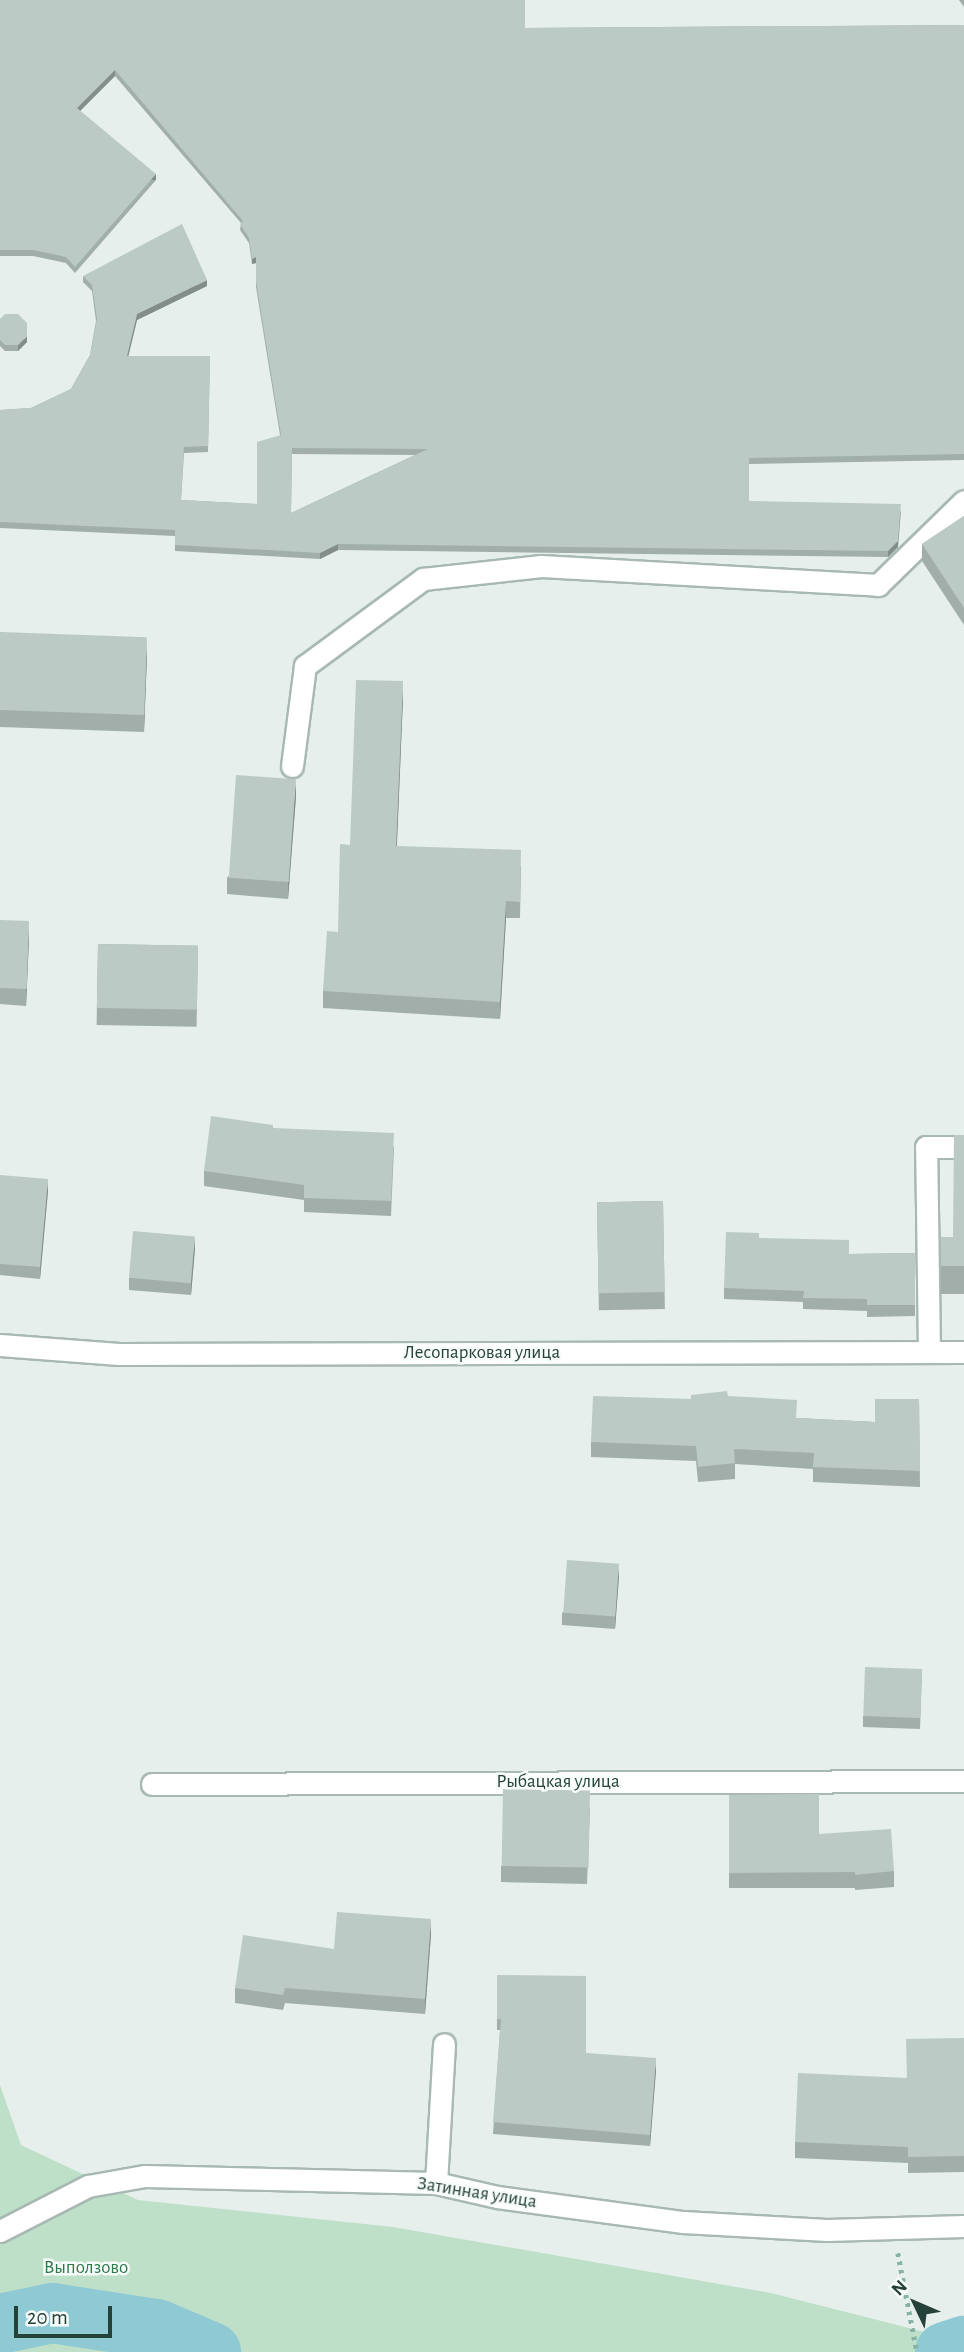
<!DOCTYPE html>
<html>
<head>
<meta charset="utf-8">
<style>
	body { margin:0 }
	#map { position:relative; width:964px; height:2352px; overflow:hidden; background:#e6efeb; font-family:"Alegreya Sans",sans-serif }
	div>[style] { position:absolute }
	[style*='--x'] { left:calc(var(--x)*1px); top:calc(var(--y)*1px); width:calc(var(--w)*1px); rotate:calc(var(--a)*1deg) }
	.green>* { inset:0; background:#bfe0c8 }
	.river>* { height:60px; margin:-30px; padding:0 30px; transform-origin:30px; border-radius:30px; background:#8ec9d4 }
	.path>* { height:4.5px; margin-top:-2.25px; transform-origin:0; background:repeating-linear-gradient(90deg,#86b3a5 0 3.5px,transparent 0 8.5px) }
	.roads { filter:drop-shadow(2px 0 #a8b8b2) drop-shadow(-2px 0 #a8b8b2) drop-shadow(0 2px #a8b8b2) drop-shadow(0 -2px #a8b8b2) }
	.minor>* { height:21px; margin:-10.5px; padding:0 10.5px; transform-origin:10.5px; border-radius:10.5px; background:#fff }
	.wall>* { inset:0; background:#a1aea9; transform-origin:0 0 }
	.shaded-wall>* { inset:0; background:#838d89; transform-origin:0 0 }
	.building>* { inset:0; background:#bbcac4; transform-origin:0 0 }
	span { translate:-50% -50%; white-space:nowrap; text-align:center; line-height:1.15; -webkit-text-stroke:5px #f7fbf9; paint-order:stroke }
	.street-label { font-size:19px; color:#24423a }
	.park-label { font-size:19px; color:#2d7a4b }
	.north { position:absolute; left:880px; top:2268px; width:70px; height:70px; -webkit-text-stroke:5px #f7fbf9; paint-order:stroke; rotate:314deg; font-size:19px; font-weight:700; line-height:28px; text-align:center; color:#24423a }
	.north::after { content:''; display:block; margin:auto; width:24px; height:32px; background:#24423a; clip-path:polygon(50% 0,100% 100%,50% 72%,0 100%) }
	.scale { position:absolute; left:14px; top:2306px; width:98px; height:32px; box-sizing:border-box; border:4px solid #24423a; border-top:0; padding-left:9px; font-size:21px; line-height:24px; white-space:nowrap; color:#24423a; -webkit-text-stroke:5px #f7fbf9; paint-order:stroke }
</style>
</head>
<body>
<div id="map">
	<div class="green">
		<div style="clip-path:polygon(0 2085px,21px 2145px,138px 2200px,393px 2227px,771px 2293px,964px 2342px,964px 2352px,0 2352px)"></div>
	</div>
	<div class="river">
		<div style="--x:0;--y:2324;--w:53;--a:-11.9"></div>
		<div style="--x:52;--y:2313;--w:106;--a:8.7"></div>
		<div style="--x:157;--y:2329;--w:59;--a:23.1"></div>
		<div style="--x:945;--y:2352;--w:20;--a:-18"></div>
	</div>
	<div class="path">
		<div style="--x:898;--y:2253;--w:101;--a:79.1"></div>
	</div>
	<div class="roads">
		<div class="minor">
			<div style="--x:292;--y:766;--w:101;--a:-82.6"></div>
			<div style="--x:305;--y:666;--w:147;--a:-36.4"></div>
			<div style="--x:423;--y:579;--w:119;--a:-6.3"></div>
			<div style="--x:541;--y:566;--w:338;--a:3.2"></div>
			<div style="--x:878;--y:585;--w:120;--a:-44.3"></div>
			<div style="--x:0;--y:1345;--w:119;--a:4.3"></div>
			<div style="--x:119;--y:1354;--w:845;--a:-0.14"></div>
			<div style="--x:929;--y:1352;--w:205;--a:-90.8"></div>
			<div style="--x:926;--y:1147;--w:38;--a:0"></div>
			<div style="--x:152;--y:1784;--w:812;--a:-0.21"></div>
			<div style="--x:436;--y:2183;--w:139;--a:-86.7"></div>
			<div style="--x:0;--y:2231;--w:99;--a:-27.1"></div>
			<div style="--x:88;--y:2186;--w:58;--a:-10"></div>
			<div style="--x:145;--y:2176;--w:291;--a:1.4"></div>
			<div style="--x:436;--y:2183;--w:63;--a:12.9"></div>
			<div style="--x:497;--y:2197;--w:188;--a:7.7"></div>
			<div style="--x:683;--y:2222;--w:144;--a:3.2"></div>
			<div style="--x:827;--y:2230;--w:137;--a:-1.7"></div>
		</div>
	</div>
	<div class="wall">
		<div style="clip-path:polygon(evenodd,0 0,525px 28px,964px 25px,964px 460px,749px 464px,749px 501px,898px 547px,888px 557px,338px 550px,320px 559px,175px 551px,175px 536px,0 528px,0 410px,31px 408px,71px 389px,90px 355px,96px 321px,92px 291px,83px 282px,83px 276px,207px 286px,137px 320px,128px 356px,210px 356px,208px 452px,184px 453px,181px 500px,257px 504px,280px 435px,256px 287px,256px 263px,252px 264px,249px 243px,240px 230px,241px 223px,115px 76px,80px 111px,156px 180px,75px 273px,66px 263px,33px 256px,0 256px,0 0,292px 454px,415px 455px,291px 513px,292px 454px)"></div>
		<div style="clip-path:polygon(959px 0,964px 0,964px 7px)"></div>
		<div style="clip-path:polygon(0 319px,27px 342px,18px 351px,5px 351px,0 346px)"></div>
		<div style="clip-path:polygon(964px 516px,964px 625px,922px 561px,922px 544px)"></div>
		<div style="clip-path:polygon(0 632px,147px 655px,144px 732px,0 727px)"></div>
		<div style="clip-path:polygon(403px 698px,397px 846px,521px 866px,520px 918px,506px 918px,500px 1019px,323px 1008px,323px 991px,338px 932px,350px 845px)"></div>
		<div style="clip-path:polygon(296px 796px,288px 899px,227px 894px,227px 878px)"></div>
		<div style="clip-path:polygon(0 920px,29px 938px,26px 1006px,0 1004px)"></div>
		<div style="left:98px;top:944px;width:100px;height:81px;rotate:1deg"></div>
		<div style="clip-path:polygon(273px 1128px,394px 1147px,391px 1216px,304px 1212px,304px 1200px,204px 1186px,204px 1171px)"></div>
		<div style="clip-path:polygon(964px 1135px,964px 1294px,941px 1294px,941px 1237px,953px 1237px)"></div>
		<div style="clip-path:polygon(0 1175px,48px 1191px,40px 1279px,0 1275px)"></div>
		<div style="left:663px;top:1201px;width:108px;height:66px;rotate:89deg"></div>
		<div style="clip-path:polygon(759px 1238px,849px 1254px,915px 1253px,915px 1316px,867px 1317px,867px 1311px,803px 1309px,803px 1302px,724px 1299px,724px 1288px)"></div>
		<div style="clip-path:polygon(195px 1248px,191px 1295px,129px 1290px,129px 1278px)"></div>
		<div style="clip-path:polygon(728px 1396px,797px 1418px,875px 1422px,919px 1399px,920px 1487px,813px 1482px,813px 1469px,735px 1464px,735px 1479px,698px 1482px,696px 1461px,591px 1457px,591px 1442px,691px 1399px)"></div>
		<div style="clip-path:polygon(619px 1576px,615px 1629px,562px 1625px,562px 1613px)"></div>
		<div style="clip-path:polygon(922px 1669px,920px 1729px,863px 1727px,863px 1716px)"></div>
		<div style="clip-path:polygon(729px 1795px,819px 1834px,894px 1871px,894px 1887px,855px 1890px,855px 1888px,729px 1888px)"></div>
		<div style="clip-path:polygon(590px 1808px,587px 1884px,501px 1882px,501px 1866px)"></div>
		<div style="clip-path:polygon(431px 1934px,425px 2014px,285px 2003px,283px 2010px,235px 2003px,235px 1988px,334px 1949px)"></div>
		<div style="clip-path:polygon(497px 1975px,586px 2053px,656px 2070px,650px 2146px,493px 2134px,500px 2030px,497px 2030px)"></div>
		<div style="clip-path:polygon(964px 2038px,964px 2172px,908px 2173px,908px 2163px,795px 2158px,795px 2142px,906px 2078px)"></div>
	</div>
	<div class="shaded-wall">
		<div style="clip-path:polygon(115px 70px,115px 76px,77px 114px,77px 108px)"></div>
		<div style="left:156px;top:174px;width:6px;height:123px;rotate:90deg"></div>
		<div style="clip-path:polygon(256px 257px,256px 263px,252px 264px,252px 259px)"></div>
		<div style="clip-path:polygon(207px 280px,207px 286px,137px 320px,127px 362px,127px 356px,137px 314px)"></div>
		<div style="clip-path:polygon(27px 336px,27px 342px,18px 351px,18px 345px)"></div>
		<div style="clip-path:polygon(901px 510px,898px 547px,888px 557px,888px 551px)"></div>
		<div style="clip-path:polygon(338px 544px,338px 550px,320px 559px,320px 553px)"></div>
		<div style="clip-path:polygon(147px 638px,147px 655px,144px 732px,144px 716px)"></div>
		<div style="clip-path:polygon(403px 681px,403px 698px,396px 863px,396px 846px)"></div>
		<div style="clip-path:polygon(296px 779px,296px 796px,288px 899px,288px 882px)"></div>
		<div style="clip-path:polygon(506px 901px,506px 918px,500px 1019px,500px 1002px)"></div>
		<div style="clip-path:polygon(29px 921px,29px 938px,26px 1006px,26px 989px)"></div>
		<div style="clip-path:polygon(48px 1179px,48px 1191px,40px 1279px,40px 1267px)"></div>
		<div style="clip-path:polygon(195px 1236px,195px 1248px,191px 1295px,191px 1284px)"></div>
		<div style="clip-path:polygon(619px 1564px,619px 1576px,615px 1629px,615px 1618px)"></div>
		<div style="clip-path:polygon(431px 1919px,431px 1934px,425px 2014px,425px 1999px)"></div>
		<div style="clip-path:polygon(656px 2058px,656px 2070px,650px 2146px,650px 2135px)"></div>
	</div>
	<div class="building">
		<div style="clip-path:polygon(evenodd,0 0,525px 0,525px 28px,964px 25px,964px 454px,749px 458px,749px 501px,901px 504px,898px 541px,888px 551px,338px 544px,320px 553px,175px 545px,175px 530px,0 522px,0 410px,31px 408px,71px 389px,90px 355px,97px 319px,92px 285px,83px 276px,182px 224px,207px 280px,137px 314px,127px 356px,210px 356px,208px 446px,184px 447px,181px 500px,257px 504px,257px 442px,281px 435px,256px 281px,256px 257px,252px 259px,249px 238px,240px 224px,243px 221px,115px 70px,77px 108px,156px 174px,75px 267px,66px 257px,33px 250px,0 250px,0 0,292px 448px,428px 449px,291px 513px,292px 448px)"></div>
		<div style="clip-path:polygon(5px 314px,18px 314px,27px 323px,27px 336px,18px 345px,5px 345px,0 340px,0 319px)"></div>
		<div style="clip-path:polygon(964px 516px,964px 608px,922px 544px)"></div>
		<div style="left:0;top:632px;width:147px;height:78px;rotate:2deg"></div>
		<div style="clip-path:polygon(356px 680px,403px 681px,396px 846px,521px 850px,520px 902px,506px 901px,500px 1002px,323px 991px,327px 931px,338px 932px,340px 844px,350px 845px)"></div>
		<div style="left:236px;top:775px;width:60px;height:103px;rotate:4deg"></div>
		<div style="left:0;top:920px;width:29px;height:68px;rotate:2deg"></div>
		<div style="left:98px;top:944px;width:100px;height:64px;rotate:1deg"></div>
		<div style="clip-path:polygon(211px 1116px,273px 1125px,273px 1128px,394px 1133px,391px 1201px,304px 1198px,304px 1185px,204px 1171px)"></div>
		<div style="clip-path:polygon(954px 1135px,964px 1135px,964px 1266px,941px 1266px,941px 1237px,953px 1237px)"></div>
		<div style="clip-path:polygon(0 1175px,48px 1179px,40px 1267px,0 1264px)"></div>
		<div style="left:663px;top:1201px;width:91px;height:66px;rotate:89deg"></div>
		<div style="left:133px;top:1231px;width:62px;height:47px;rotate:5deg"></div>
		<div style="clip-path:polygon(726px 1232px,759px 1233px,759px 1238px,849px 1240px,849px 1254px,915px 1253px,915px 1305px,867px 1305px,867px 1299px,803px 1298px,804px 1291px,724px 1288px)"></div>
		<div style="clip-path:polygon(727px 1391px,728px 1396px,797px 1400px,796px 1418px,875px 1422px,875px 1399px,919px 1399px,920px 1471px,813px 1467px,814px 1453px,734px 1449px,735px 1463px,698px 1467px,696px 1446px,591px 1442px,593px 1396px,691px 1399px,691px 1395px)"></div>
		<div style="left:567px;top:1560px;width:52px;height:53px;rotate:4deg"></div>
		<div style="left:865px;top:1667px;width:57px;height:49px;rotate:2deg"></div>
		<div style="left:503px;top:1789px;width:87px;height:77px;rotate:1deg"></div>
		<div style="clip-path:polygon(819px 1794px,819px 1834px,891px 1829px,894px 1871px,855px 1875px,855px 1872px,729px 1873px,729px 1795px)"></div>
		<div style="clip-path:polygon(337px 1912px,431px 1919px,425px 1999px,285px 1988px,283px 1995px,235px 1988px,243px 1935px,334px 1949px)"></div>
		<div style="clip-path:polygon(497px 1975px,586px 1976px,586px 2053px,656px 2058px,650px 2135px,493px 2122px,501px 2019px,497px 2019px)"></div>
		<div style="clip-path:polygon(964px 2038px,964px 2156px,908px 2157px,908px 2147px,795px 2142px,798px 2073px,907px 2078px,906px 2039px)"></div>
	</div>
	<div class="street-label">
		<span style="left:482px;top:1353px">Лесопарковая улица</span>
		<span style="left:558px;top:1782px">Рыбацкая улица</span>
		<span style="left:477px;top:2193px;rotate:9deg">Затинная улица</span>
	</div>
	<div class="park-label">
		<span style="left:86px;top:2268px">Выползово</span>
	</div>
	<div class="north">N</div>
	<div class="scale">20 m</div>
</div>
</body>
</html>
